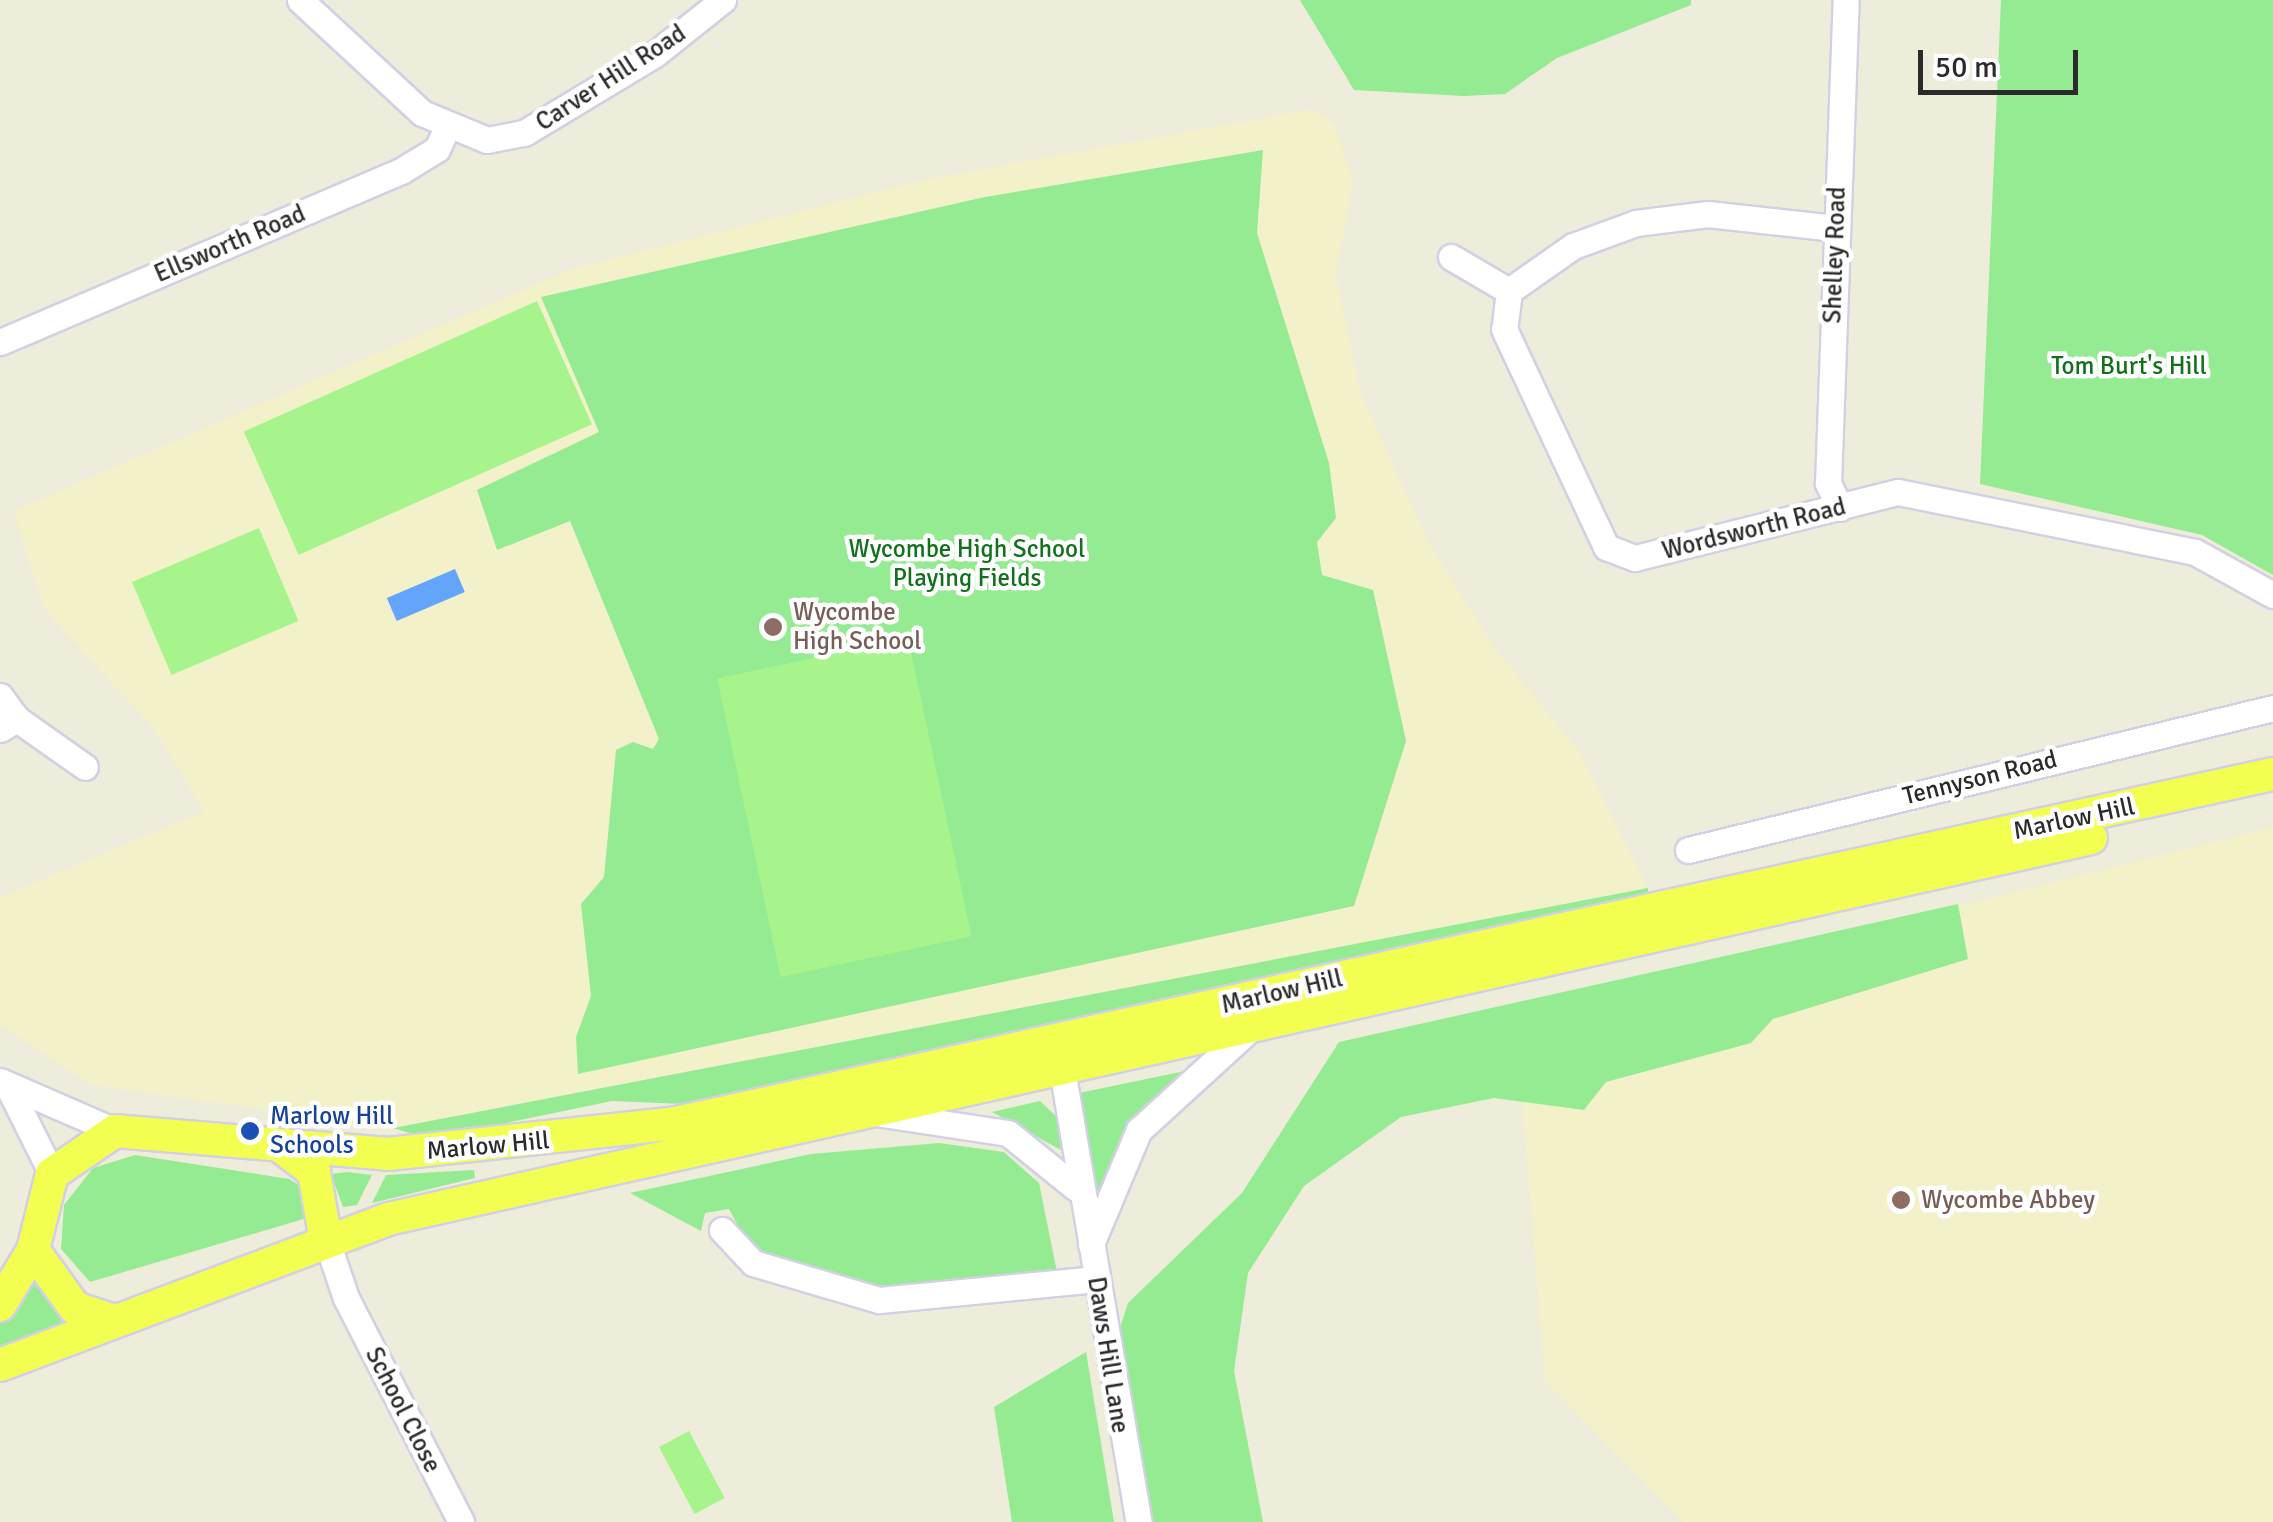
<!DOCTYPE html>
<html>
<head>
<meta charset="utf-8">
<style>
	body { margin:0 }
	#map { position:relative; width:2273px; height:1522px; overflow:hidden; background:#eeecdb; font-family:Signika,sans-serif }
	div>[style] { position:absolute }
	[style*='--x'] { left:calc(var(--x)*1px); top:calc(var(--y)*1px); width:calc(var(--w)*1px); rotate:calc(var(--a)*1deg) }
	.education>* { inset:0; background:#f2f1c9 }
	.green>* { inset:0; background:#95eb92 }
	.pitch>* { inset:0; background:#a8f48c; transform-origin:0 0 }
	.water>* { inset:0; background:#63a4fc; transform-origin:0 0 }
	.roads { filter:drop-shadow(2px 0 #d3d0e5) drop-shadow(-2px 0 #d3d0e5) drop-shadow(0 2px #d3d0e5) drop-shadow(0 -2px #d3d0e5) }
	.minor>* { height:25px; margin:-12.5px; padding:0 12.5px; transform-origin:12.5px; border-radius:12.5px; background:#fff }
	.major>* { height:32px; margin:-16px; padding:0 16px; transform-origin:16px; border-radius:16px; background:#f2ff50 }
	.dots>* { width:28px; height:28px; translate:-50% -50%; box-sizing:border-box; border:5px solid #fff; border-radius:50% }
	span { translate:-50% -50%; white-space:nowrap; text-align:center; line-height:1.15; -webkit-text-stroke:9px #fff; paint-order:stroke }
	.street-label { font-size:25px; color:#2b2b2b }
	.park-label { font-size:25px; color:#12711b }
	.education-label { font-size:25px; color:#785e54 }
	.left { translate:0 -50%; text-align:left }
	.transit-label { font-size:25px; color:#164399 }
	.scale { position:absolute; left:1918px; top:50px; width:160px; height:45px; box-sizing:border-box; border:5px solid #2b2b2b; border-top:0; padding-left:12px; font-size:30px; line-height:35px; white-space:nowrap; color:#2b2b2b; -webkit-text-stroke:8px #fff; paint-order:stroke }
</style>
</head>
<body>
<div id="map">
	<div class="education">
		<div style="clip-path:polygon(1313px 109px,1335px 125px,1353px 180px,1336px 276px,1361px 394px,1428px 541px,1496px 650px,1578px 749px,1648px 888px,393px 1128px,91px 1085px,0 1025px,0 897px,204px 811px,152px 727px,45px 610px,13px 511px,569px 270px,927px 179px)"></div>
		<div style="clip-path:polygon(2273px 827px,2273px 1522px,1683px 1522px,1545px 1382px,1515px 1017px)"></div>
	</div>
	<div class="green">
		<div style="clip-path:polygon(1300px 0,1691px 0,1691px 5px,1557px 58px,1505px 94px,1464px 96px,1354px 90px)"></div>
		<div style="clip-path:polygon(2001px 0,2273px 0,2273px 575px,2202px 535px,1980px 484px)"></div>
		<div style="clip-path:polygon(1263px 150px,1257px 233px,1329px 463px,1336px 518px,1317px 542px,1322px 575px,1373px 590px,1406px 741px,1354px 906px,578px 1074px,576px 1037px,591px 996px,581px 904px,604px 877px,616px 750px,633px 742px,653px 749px,659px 739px,570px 521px,497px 550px,477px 490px,599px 432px,541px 297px,985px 197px)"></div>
		<div style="clip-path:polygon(1648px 888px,1648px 895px,759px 1091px,684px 1104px,612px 1101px,429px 1139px,393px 1128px)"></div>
		<div style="clip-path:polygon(1958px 904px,1968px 959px,1773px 1019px,1751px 1043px,1606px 1082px,1584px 1110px,1494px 1098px,1401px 1117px,1304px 1186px,1248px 1273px,1234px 1371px,1263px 1522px,1152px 1522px,1118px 1334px,1128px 1303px,1242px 1193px,1339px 1042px)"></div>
		<div style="clip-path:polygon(1185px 1071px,1143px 1119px,1096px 1214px,1079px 1093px)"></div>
		<div style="clip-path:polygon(1040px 1101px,1058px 1118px,1061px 1150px,992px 1112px)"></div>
		<div style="clip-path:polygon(939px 1143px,1004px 1152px,1039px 1183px,1057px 1272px,885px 1292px,783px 1266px,744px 1237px,729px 1209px,705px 1213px,701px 1231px,630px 1193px,811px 1154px)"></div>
		<div style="clip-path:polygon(135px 1155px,289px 1179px,302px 1187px,307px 1218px,90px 1282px,61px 1249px,64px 1205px,93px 1168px)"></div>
		<div style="clip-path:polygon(474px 1170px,475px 1178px,372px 1203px,386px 1175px)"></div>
		<div style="clip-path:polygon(331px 1174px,348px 1172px,372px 1175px,357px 1205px,343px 1207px)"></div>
		<div style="clip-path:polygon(35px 1280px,72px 1324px,0 1354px,0 1319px)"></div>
		<div style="clip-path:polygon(1086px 1352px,1114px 1522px,1012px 1522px,994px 1407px)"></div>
	</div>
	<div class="pitch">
		<div style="left:537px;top:301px;width:135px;height:321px;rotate:66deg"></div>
		<div style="left:259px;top:528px;width:101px;height:138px;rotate:67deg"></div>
		<div style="left:908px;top:638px;width:305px;height:195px;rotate:78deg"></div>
		<div style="left:689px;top:1431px;width:76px;height:34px;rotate:62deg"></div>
	</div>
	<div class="water">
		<div style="left:455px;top:569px;width:25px;height:74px;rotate:67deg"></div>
	</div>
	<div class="roads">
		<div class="minor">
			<div style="--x:300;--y:0;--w:166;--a:42.8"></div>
			<div style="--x:422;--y:113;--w:70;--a:22.6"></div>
			<div style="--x:487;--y:140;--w:38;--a:-11"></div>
			<div style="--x:524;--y:133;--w:153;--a:-31.1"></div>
			<div style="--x:655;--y:54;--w:87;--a:-38.5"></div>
			<div style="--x:1835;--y:228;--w:128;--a:-173.7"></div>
			<div style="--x:1708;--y:214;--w:73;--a:172.9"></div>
			<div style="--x:1636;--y:223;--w:67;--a:159.9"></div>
			<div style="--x:1573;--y:246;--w:78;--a:144.9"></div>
			<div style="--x:1509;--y:291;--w:38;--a:97"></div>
			<div style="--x:1504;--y:329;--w:241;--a:64.9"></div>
			<div style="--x:1606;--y:547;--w:31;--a:21"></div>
			<div style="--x:1635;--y:558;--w:271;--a:-14.1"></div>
			<div style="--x:1898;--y:492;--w:303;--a:11.4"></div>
			<div style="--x:2195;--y:552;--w:89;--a:28.9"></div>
			<div style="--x:1451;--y:257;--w:67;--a:30.4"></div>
			<div style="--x:0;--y:342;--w:436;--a:-23.1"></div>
			<div style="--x:401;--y:171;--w:42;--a:-31.4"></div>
			<div style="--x:437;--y:149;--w:23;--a:-65"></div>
			<div style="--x:1840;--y:508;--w:28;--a:-116"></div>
			<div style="--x:1828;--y:483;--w:483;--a:-87.9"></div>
			<div style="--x:0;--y:696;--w:29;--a:54"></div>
			<div style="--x:0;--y:729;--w:20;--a:-30"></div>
			<div style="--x:17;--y:719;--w:83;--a:35.2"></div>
			<div style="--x:1688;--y:850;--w:602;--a:-13.64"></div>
			<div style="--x:1050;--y:1055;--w:18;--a:49"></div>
			<div style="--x:1062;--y:1069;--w:459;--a:80.4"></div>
			<div style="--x:0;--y:1081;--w:125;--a:23.5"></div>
			<div style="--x:9;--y:1088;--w:96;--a:63.4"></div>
			<div style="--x:882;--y:1114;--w:127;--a:8.6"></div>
			<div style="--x:1008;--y:1133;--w:87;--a:39"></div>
			<div style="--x:722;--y:1230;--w:45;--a:46.8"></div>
			<div style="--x:753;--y:1263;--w:131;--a:16.4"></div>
			<div style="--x:879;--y:1300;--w:219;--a:-5.5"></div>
			<div style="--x:325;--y:1236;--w:65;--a:71.3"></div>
			<div style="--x:346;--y:1298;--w:252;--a:62.8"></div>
			<div style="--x:1091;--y:1244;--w:124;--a:-67.2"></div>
			<div style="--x:1139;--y:1130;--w:153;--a:-42.3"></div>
		</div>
		<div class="major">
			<div style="--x:284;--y:1149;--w:38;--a:37"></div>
			<div style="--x:314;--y:1172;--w:65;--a:80.2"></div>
			<div style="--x:33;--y:1250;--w:72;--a:54.1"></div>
			<div style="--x:75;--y:1308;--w:36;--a:18"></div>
			<div style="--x:0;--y:1305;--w:64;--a:-59"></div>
			<div style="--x:33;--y:1250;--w:78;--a:-76"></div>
			<div style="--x:52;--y:1174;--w:76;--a:-34.3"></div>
			<div style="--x:115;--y:1131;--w:274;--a:4.8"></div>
			<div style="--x:388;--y:1154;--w:290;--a:-6.1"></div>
			<div style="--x:676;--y:1123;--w:1635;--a:-12.33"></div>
			<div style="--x:0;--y:1365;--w:415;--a:-20.6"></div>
			<div style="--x:388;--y:1219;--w:1745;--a:-12.61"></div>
		</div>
	</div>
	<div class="dots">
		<div style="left:773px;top:627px;background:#8d6e63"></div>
		<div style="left:250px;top:1131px;background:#1a4fb4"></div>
		<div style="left:1901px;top:1200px;background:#8d6e63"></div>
	</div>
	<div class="street-label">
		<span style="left:611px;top:78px;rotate:-33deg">Carver Hill Road</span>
		<span style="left:230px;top:244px;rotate:-23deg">Ellsworth Road</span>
		<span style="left:1835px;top:255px;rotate:-88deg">Shelley Road</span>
		<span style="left:1754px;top:529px;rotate:-14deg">Wordsworth Road</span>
		<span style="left:1980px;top:778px;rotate:-14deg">Tennyson Road</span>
		<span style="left:2074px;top:819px;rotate:-12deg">Marlow Hill</span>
		<span style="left:1282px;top:992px;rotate:-13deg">Marlow Hill</span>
		<span style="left:488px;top:1146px;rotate:-5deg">Marlow Hill</span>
		<span style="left:1108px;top:1355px;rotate:81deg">Daws Hill Lane</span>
		<span style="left:403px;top:1410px;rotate:63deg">School Close</span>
	</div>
	<div class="park-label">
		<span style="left:2129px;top:366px">Tom Burt's Hill</span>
		<span style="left:967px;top:564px">Wycombe High School<br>Playing Fields</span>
	</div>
	<div class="education-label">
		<span class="left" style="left:793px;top:627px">Wycombe<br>High School</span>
		<span class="left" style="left:1921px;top:1200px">Wycombe Abbey</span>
	</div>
	<div class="transit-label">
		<span class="left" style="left:270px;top:1131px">Marlow Hill<br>Schools</span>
	</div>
	<div class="scale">50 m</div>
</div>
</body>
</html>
